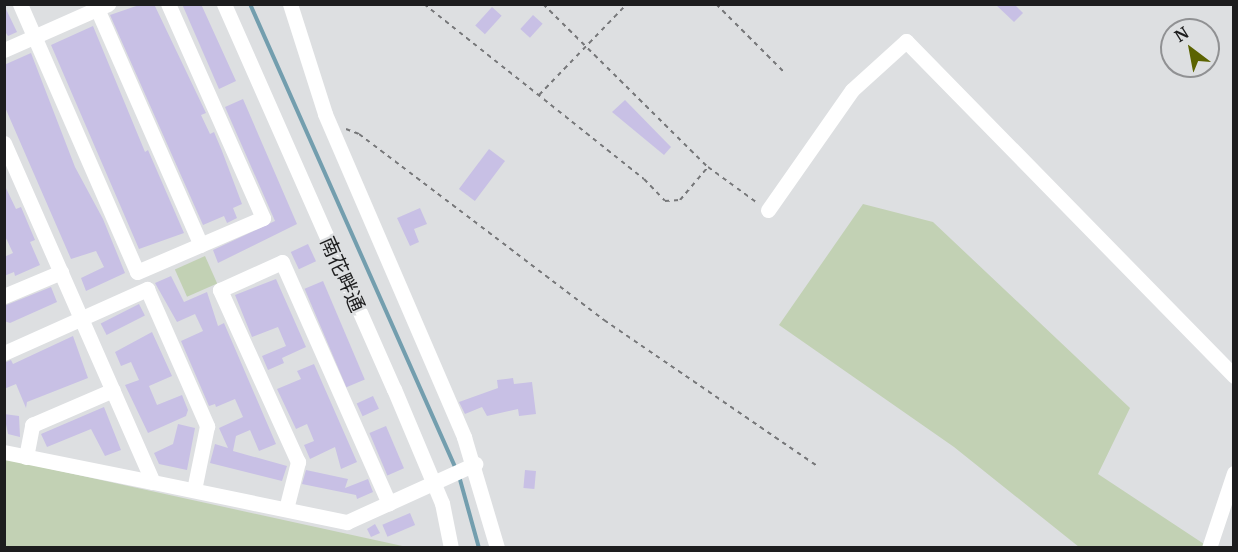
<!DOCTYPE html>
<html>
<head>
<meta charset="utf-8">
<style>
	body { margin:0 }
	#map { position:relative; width:1238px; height:552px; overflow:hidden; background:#dddfe1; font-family:Merriweather,"Noto Sans JP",serif }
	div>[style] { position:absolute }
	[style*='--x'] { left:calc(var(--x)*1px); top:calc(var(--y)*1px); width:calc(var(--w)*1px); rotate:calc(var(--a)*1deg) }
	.green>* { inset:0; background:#c2d1b4; transform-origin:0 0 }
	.stream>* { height:4px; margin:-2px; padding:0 2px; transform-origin:2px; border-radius:2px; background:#739eae }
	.building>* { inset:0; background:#c8c0e5; transform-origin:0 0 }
	.path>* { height:2px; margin-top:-1px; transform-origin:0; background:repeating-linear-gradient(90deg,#767779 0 4.5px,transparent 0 9px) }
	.minor>* { height:15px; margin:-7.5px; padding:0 7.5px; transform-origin:7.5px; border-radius:7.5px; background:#fff }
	span { translate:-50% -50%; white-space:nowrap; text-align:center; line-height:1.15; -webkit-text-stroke:5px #dddfe1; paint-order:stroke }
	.street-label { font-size:20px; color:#1d1d1e }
	.frame { position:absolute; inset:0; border:6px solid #1d1d1e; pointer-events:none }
	.north { position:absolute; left:1160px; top:18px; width:60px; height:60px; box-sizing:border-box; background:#dddfe1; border:2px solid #909193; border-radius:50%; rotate:328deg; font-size:16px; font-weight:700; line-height:24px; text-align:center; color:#1d1d1e }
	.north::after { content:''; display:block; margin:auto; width:21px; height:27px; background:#5b6301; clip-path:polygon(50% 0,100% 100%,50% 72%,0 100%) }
</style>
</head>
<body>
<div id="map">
	<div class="green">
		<div style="clip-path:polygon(863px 204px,933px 222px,1130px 408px,1098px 474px,1204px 544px,1202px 547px,1079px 547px,954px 447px,779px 325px)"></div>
		<div style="left:205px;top:256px;width:30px;height:33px;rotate:66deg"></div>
		<div style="clip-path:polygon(5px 459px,407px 547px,5px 547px)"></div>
	</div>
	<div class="stream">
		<div style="--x:250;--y:4;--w:509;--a:66.11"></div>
		<div style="--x:459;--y:476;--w:75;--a:74.5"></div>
	</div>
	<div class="building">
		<div style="clip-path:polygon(142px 4px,154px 4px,206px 113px,201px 115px,210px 134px,214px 132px,222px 151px,242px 204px,233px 208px,237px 218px,227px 223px,224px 216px,203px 225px,110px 15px)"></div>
		<div style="clip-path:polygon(182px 4px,201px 4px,236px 81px,219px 89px)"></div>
		<div style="clip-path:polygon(995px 4px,1014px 4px,1023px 13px,1014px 22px)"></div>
		<div style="clip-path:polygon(4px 5px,17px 32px,8px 36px,4px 30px)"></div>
		<div style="left:492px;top:7px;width:13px;height:25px;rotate:42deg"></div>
		<div style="left:533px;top:15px;width:13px;height:19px;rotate:42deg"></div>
		<div style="clip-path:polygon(93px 26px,145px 152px,148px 150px,184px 233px,139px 249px,51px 45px)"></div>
		<div style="clip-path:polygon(31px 53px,75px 167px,103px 219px,125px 273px,86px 291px,81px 278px,104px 267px,96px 251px,71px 259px,4px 105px,4px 65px)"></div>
		<div style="clip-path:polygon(243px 99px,297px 224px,218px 263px,213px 250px,275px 221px,225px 107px)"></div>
		<div style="clip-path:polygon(625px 100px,671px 147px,664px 155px,612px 112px)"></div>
		<div style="left:489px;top:149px;width:20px;height:50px;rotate:37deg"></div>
		<div style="clip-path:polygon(4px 184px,16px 209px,21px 207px,35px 240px,30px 242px,40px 265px,15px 276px,14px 272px,4px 276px,4px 257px,13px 253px,4px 234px)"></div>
		<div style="clip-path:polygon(420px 208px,427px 224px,414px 229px,419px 242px,410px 246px,397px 218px)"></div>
		<div style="left:308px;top:244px;width:19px;height:19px;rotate:65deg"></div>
		<div style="clip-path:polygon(171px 276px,184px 302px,207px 292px,218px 326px,224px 323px,276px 444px,259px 451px,250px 430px,236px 436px,233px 451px,287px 466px,282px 481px,210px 463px,215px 444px,228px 448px,219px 428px,243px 417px,235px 399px,216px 407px,215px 404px,209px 406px,181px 341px,203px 331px,195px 314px,177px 322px,155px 283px)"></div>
		<div style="clip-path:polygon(276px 279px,306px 347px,282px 358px,284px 363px,268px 370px,262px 356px,286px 346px,278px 327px,252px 337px,235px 295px)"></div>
		<div style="left:323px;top:281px;width:107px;height:20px;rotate:67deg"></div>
		<div style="clip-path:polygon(51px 287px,57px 302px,10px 323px,4px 321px,4px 306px)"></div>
		<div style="left:139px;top:304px;width:13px;height:43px;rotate:63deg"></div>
		<div style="clip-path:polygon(152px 332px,172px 376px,149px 386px,157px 405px,182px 395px,188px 410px,186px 416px,148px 433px,125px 385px,139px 380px,131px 362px,121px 366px,115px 352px)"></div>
		<div style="clip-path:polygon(73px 336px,88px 378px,27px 402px,26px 408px,16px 384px,4px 389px,4px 363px,11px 360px,13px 364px)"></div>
		<div style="clip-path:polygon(314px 364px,357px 462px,341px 469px,335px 447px,310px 459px,304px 445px,314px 441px,307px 424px,296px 429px,277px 389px,301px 379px,297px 371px)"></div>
		<div style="clip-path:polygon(513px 378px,514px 384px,532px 382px,536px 414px,519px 416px,518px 409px,487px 416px,482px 407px,465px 414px,459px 402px,498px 388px,497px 380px)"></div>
		<div style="left:373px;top:396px;width:14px;height:18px;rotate:65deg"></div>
		<div style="clip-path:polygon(104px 407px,121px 450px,105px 456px,91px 429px,47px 447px,41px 434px)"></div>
		<div style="clip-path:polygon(4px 414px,19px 416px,20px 437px,8px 434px)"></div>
		<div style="clip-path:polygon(178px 424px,195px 428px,187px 470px,159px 464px,154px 453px,173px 444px)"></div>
		<div style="left:386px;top:426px;width:46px;height:18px;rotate:67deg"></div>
		<div style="clip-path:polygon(306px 470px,348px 479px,345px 488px,368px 479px,373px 492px,357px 499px,356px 495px,302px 484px)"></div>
		<div style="left:525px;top:470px;width:11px;height:18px;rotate:5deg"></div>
		<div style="left:410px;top:513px;width:13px;height:30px;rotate:67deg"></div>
		<div style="clip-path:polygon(375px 524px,380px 533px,371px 537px,367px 529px)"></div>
	</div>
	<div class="path">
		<div style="--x:424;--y:4;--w:281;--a:38.5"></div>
		<div style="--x:644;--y:179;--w:30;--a:46"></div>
		<div style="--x:665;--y:201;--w:15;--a:-4"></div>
		<div style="--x:680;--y:200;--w:43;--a:-49.7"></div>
		<div style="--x:543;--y:4;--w:232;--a:44.7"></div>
		<div style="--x:708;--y:167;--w:59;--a:36.1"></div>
		<div style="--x:716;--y:4;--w:95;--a:45"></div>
		<div style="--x:539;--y:95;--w:127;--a:-46"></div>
		<div style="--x:346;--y:129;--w:14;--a:21"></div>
		<div style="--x:359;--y:134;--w:308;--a:37.2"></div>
		<div style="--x:604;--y:320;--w:260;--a:34.4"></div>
	</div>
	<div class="minor">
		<div style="--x:20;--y:4;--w:292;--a:66.4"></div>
		<div style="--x:137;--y:272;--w:137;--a:-23.2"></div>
		<div style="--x:263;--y:218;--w:234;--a:-113.9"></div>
		<div style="--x:95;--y:4;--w:263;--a:66.3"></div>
		<div style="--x:224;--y:4;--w:421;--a:66.2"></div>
		<div style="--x:394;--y:389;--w:124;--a:67.2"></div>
		<div style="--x:442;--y:503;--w:46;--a:78.7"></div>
		<div style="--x:290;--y:4;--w:115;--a:72.3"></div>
		<div style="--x:325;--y:114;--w:352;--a:66.7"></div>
		<div style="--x:464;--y:437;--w:116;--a:73.4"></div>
		<div style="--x:4;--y:50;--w:114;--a:-23.9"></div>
		<div style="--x:4;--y:143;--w:370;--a:66.3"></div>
		<div style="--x:153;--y:482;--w:198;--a:11.7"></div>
		<div style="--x:347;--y:522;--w:141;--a:-24.4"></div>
		<div style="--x:768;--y:210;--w:146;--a:-55"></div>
		<div style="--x:852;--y:90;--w:73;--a:-42.2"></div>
		<div style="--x:906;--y:41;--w:469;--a:45.6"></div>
		<div style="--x:4;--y:296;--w:62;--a:-22.8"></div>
		<div style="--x:4;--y:353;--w:157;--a:-24.1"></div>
		<div style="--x:147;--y:289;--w:150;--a:66.3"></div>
		<div style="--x:207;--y:426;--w:65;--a:101.5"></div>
		<div style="--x:4;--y:452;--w:152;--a:11.4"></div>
		<div style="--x:26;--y:457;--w:33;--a:-79"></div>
		<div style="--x:32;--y:425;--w:88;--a:-23.4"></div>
		<div style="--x:286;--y:509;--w:49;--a:-75.7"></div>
		<div style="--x:298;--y:462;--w:189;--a:-114.4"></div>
		<div style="--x:220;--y:290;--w:68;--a:-24.3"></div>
		<div style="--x:282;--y:262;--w:264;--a:66.1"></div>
		<div style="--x:1209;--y:548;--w:79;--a:-71.6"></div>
	</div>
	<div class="street-label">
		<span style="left:343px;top:274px;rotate:66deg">南花畔通</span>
	</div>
	<div class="frame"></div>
	<div class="north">N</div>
</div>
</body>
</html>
